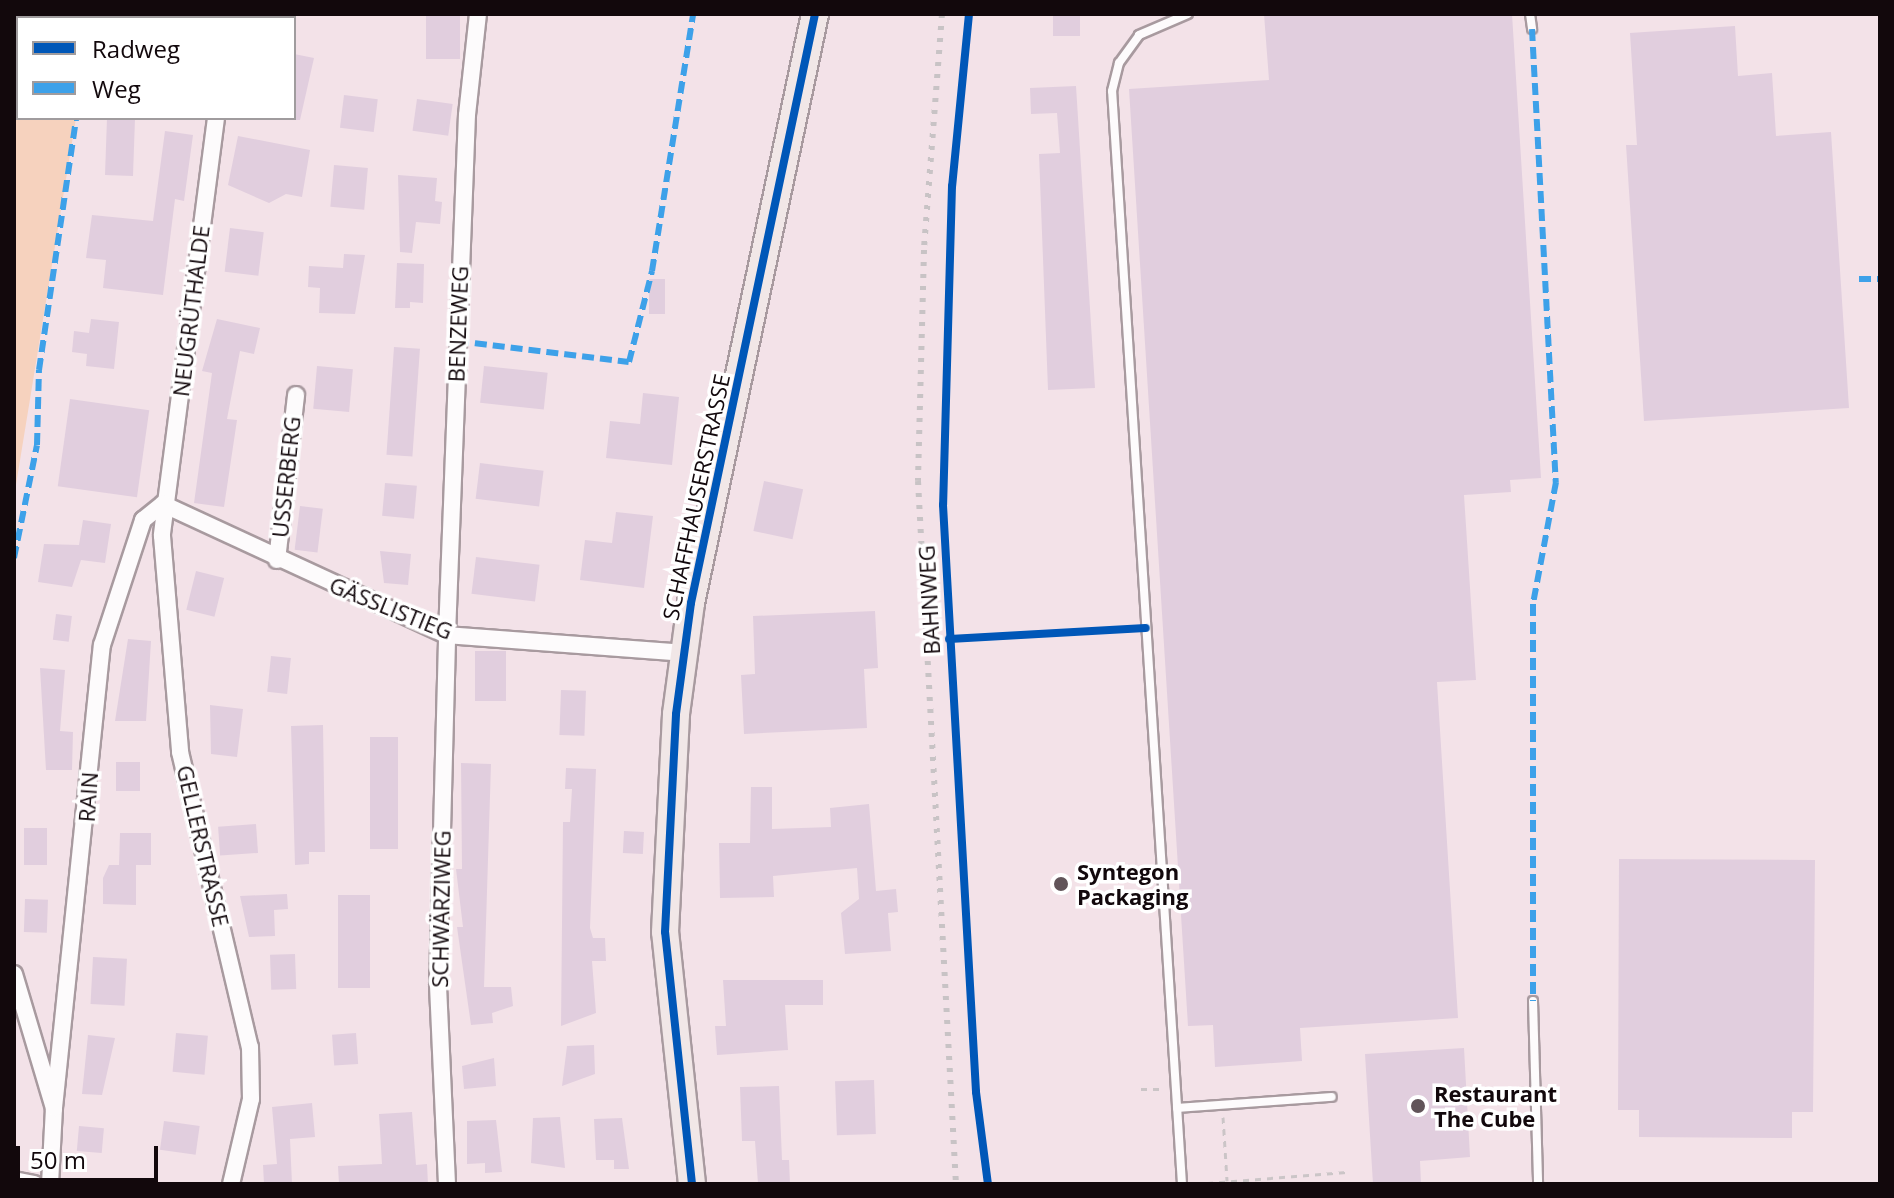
<!DOCTYPE html>
<html>
<head>
<meta charset="utf-8">
<style>
	body { margin:0 }
	#map { position:relative; width:1894px; height:1198px; overflow:hidden; background:#f3e2e8; font-family:"Open Sans",sans-serif }
	div>[style] { position:absolute }
	[style*='--x'] { left:calc(var(--x)*1px); top:calc(var(--y)*1px); width:calc(var(--w)*1px); rotate:calc(var(--a)*1deg) }
	.green>* { inset:0; background:#f6d2be }
	.building>* { inset:0; background:#e1cede; transform-origin:0 0 }
	.path>* { height:3px; margin-top:-1.5px; transform-origin:0; background:repeating-linear-gradient(90deg,#cbc5c7 0 6px,transparent 0 12px) }
	.roads { filter:drop-shadow(2px 0 #a89a9f) drop-shadow(-2px 0 #a89a9f) drop-shadow(0 2px #a89a9f) drop-shadow(0 -2px #a89a9f) }
	.service>* { height:8px; margin:-4px; padding:0 4px; transform-origin:4px; border-radius:4px; background:#fdfbfc }
	.minor>* { height:16px; margin:-8px; padding:0 8px; transform-origin:8px; border-radius:8px; background:#fdfbfc }
	.primary>* { height:26px; margin:-13px; padding:0 13px; transform-origin:13px; border-radius:13px; background:#f1e7e7 }
	.rail>* { height:6px; margin-top:-3px; transform-origin:0; background:repeating-linear-gradient(90deg,#c8c3c5 0 4px,transparent 0 12px) }
	.quiet>* { height:6px; margin-top:-3px; transform-origin:0; background:repeating-linear-gradient(90deg,#3da1e9 0 12px,transparent 0 18px) }
	.cycleway>* { height:8px; margin:-4px; padding:0 4px; transform-origin:4px; border-radius:4px; background:#0057b8 }
	.dots>* { width:22px; height:22px; translate:-50% -50%; box-sizing:border-box; border:4px solid #fff; border-radius:50% }
	span { translate:-50% -50%; white-space:nowrap; text-align:center; line-height:1.15; -webkit-text-stroke:7px #fff; paint-order:stroke }
	.street-label { font-size:22px; color:#12080c }
	.poi-label { font-size:22px; color:#12080c; font-weight:700 }
	.left { translate:0 -50%; text-align:left }
	.frame { position:absolute; inset:0; border:16px solid #12080c; pointer-events:none }
	.legend { position:absolute; left:16px; top:16px; width:280px; height:104px; box-sizing:border-box; background:#fff; border:2px solid #a09c9e; margin:0; padding:10px 14px; list-style:none; font-size:24px; color:#12080c }
	.legend li { display:flex; align-items:center; gap:16px; height:40px }
	.legend b { width:40px; border:2px solid #a09c9e }
	.scale { position:absolute; left:16px; top:1146px; width:142px; height:36px; box-sizing:border-box; border:4px solid #12080c; border-top:0; padding-left:10px; font-size:24px; line-height:28px; white-space:nowrap; color:#12080c; -webkit-text-stroke:6px #fff; paint-order:stroke }
</style>
</head>
<body>
<div id="map">
	<div class="green">
		<div style="clip-path:polygon(14px 14px,148px 14px,18px 18px,18px 118px,76px 118px,14px 497px)"></div>
	</div>
	<div class="building">
		<div style="left:426px;top:14px;width:34px;height:45px"></div>
		<div style="left:1053px;top:14px;width:27px;height:22px"></div>
		<div style="clip-path:polygon(1264px 14px,1512px 14px,1541px 478px,1510px 480px,1511px 492px,1464px 495px,1476px 680px,1437px 682px,1458px 1018px,1300px 1028px,1302px 1061px,1215px 1067px,1213px 1025px,1188px 1026px,1129px 89px,1269px 80px)"></div>
		<div style="clip-path:polygon(1735px 26px,1738px 76px,1772px 73px,1776px 136px,1831px 132px,1849px 408px,1644px 421px,1626px 145px,1637px 145px,1630px 33px)"></div>
		<div style="clip-path:polygon(294px 54px,314px 58px,300px 120px,294px 120px)"></div>
		<div style="clip-path:polygon(1076px 86px,1095px 388px,1048px 390px,1039px 154px,1060px 153px,1057px 113px,1031px 114px,1030px 88px)"></div>
		<div style="left:344px;top:95px;width:34px;height:33px;rotate:7deg"></div>
		<div style="left:417px;top:99px;width:36px;height:32px;rotate:8deg"></div>
		<div style="left:107px;top:118px;width:28px;height:57px;rotate:2deg"></div>
		<div style="clip-path:polygon(165px 131px,193px 135px,184px 201px,175px 199px,163px 295px,103px 288px,106px 260px,86px 258px,92px 215px,153px 221px)"></div>
		<div style="clip-path:polygon(238px 136px,310px 150px,302px 197px,286px 194px,269px 203px,228px 185px)"></div>
		<div style="left:334px;top:165px;width:34px;height:42px;rotate:5deg"></div>
		<div style="clip-path:polygon(398px 175px,437px 178px,435px 201px,442px 202px,440px 224px,416px 222px,412px 253px,400px 252px)"></div>
		<div style="left:230px;top:228px;width:34px;height:44px;rotate:7deg"></div>
		<div style="clip-path:polygon(344px 254px,365px 255px,355px 314px,319px 313px,320px 288px,308px 287px,309px 266px,343px 268px)"></div>
		<div style="clip-path:polygon(397px 263px,424px 264px,423px 303px,410px 302px,410px 308px,395px 308px)"></div>
		<div style="left:649px;top:279px;width:16px;height:35px"></div>
		<div style="clip-path:polygon(91px 319px,119px 322px,114px 369px,86px 366px,87px 354px,72px 352px,74px 331px,89px 333px)"></div>
		<div style="clip-path:polygon(217px 319px,260px 328px,254px 354px,240px 351px,227px 419px,237px 420px,224px 507px,194px 503px,212px 373px,202px 371px)"></div>
		<div style="left:394px;top:347px;width:26px;height:108px;rotate:4deg"></div>
		<div style="left:317px;top:366px;width:36px;height:43px;rotate:5deg"></div>
		<div style="left:484px;top:366px;width:64px;height:37px;rotate:6deg"></div>
		<div style="clip-path:polygon(643px 393px,679px 397px,672px 465px,606px 458px,610px 421px,640px 424px)"></div>
		<div style="left:70px;top:399px;width:80px;height:88px;rotate:8deg"></div>
		<div style="left:480px;top:463px;width:64px;height:36px;rotate:7deg"></div>
		<div style="left:764px;top:481px;width:40px;height:51px;rotate:12deg"></div>
		<div style="left:385px;top:483px;width:32px;height:33px;rotate:5deg"></div>
		<div style="left:300px;top:506px;width:23px;height:44px;rotate:7deg"></div>
		<div style="clip-path:polygon(616px 512px,653px 516px,644px 588px,580px 580px,585px 540px,612px 543px)"></div>
		<div style="clip-path:polygon(83px 520px,111px 524px,105px 563px,81px 560px,72px 587px,38px 582px,44px 544px,79px 545px)"></div>
		<div style="clip-path:polygon(380px 551px,411px 554px,408px 585px,384px 583px)"></div>
		<div style="left:476px;top:557px;width:64px;height:37px;rotate:7deg"></div>
		<div style="left:196px;top:571px;width:29px;height:40px;rotate:14deg"></div>
		<div style="clip-path:polygon(875px 611px,878px 668px,864px 669px,867px 728px,744px 734px,741px 675px,755px 674px,753px 616px)"></div>
		<div style="left:56px;top:614px;width:16px;height:26px;rotate:7deg"></div>
		<div style="clip-path:polygon(128px 639px,151px 641px,146px 721px,115px 721px)"></div>
		<div style="left:475px;top:651px;width:31px;height:50px"></div>
		<div style="left:271px;top:656px;width:20px;height:36px;rotate:6deg"></div>
		<div style="clip-path:polygon(40px 668px,65px 670px,60px 731px,73px 732px,72px 770px,46px 770px)"></div>
		<div style="left:561px;top:690px;width:25px;height:45px;rotate:2deg"></div>
		<div style="clip-path:polygon(210px 705px,243px 709px,237px 757px,211px 754px)"></div>
		<div style="clip-path:polygon(323px 725px,325px 852px,309px 852px,309px 864px,295px 865px,291px 726px)"></div>
		<div style="left:370px;top:737px;width:28px;height:112px"></div>
		<div style="left:116px;top:762px;width:24px;height:29px"></div>
		<div style="clip-path:polygon(461px 763px,491px 764px,484px 987px,511px 987px,513px 1006px,492px 1013px,493px 1023px,471px 1025px,457px 927px,463px 927px,456px 869px,462px 869px)"></div>
		<div style="clip-path:polygon(566px 768px,596px 769px,590px 928px,593px 938px,605px 938px,606px 961px,592px 961px,596px 1013px,561px 1026px,563px 822px,570px 822px,572px 789px,565px 789px)"></div>
		<div style="clip-path:polygon(751px 787px,772px 787px,772px 829px,831px 827px,830px 808px,869px 804px,876px 891px,896px 889px,898px 912px,888px 913px,891px 951px,845px 954px,841px 913px,859px 899px,857px 868px,773px 876px,774px 897px,720px 898px,719px 843px,750px 843px)"></div>
		<div style="left:256px;top:824px;width:29px;height:38px;rotate:86deg"></div>
		<div style="left:24px;top:828px;width:23px;height:37px"></div>
		<div style="left:624px;top:831px;width:20px;height:22px;rotate:3deg"></div>
		<div style="clip-path:polygon(120px 833px,151px 833px,151px 865px,136px 865px,136px 905px,103px 904px,103px 878px,109px 865px,119px 865px)"></div>
		<div style="clip-path:polygon(1619px 859px,1815px 860px,1813px 1112px,1792px 1112px,1792px 1138px,1639px 1137px,1639px 1110px,1618px 1110px)"></div>
		<div style="clip-path:polygon(287px 894px,288px 909px,274px 910px,275px 936px,249px 937px,240px 896px)"></div>
		<div style="left:338px;top:895px;width:32px;height:93px"></div>
		<div style="left:25px;top:899px;width:23px;height:33px;rotate:2deg"></div>
		<div style="left:295px;top:954px;width:35px;height:25px;rotate:88deg"></div>
		<div style="left:93px;top:957px;width:34px;height:47px;rotate:3deg"></div>
		<div style="clip-path:polygon(723px 980px,823px 980px,823px 1005px,785px 1005px,788px 1050px,717px 1055px,715px 1026px,726px 1026px)"></div>
		<div style="left:176px;top:1033px;width:32px;height:39px;rotate:5deg"></div>
		<div style="left:356px;top:1033px;width:31px;height:24px;rotate:86deg"></div>
		<div style="clip-path:polygon(88px 1035px,115px 1038px,102px 1095px,82px 1094px)"></div>
		<div style="clip-path:polygon(594px 1045px,595px 1074px,562px 1086px,567px 1046px)"></div>
		<div style="clip-path:polygon(1464px 1048px,1470px 1157px,1420px 1161px,1421px 1184px,1373px 1184px,1365px 1054px)"></div>
		<div style="clip-path:polygon(494px 1058px,496px 1086px,464px 1089px,462px 1066px)"></div>
		<div style="left:874px;top:1080px;width:54px;height:39px;rotate:88deg"></div>
		<div style="clip-path:polygon(779px 1086px,782px 1160px,789px 1160px,790px 1184px,758px 1184px,755px 1141px,742px 1141px,740px 1087px)"></div>
		<div style="clip-path:polygon(312px 1103px,315px 1137px,290px 1139px,292px 1184px,264px 1184px,263px 1165px,277px 1164px,272px 1107px)"></div>
		<div style="clip-path:polygon(412px 1112px,416px 1165px,427px 1164px,428px 1184px,339px 1184px,338px 1166px,382px 1164px,379px 1114px)"></div>
		<div style="clip-path:polygon(560px 1117px,565px 1168px,531px 1163px,533px 1118px)"></div>
		<div style="clip-path:polygon(622px 1118px,629px 1169px,614px 1169px,614px 1160px,596px 1160px,594px 1119px)"></div>
		<div style="clip-path:polygon(496px 1120px,502px 1172px,485px 1173px,485px 1163px,467px 1164px,467px 1121px)"></div>
		<div style="left:164px;top:1121px;width:36px;height:29px;rotate:8deg"></div>
		<div style="left:79px;top:1126px;width:25px;height:25px;rotate:5deg"></div>
	</div>
	<div class="path">
		<div style="--x:1141;--y:1089;--w:20;--a:0"></div>
		<div style="--x:1223;--y:1117;--w:64;--a:86.4"></div>
		<div style="--x:1195;--y:1184;--w:152;--a:-4.5"></div>
	</div>
	<div class="roads">
		<div class="service">
			<div style="--x:1530;--y:14;--w:15;--a:82"></div>
			<div style="--x:1533;--y:1001;--w:183;--a:88.4"></div>
			<div style="--x:1177;--y:1108;--w:155;--a:-4.1"></div>
			<div style="--x:1182;--y:1184;--w:1095;--a:-93.66"></div>
			<div style="--x:1112;--y:91;--w:29;--a:-76"></div>
			<div style="--x:1119;--y:63;--w:34;--a:-54"></div>
			<div style="--x:1139;--y:35;--w:53;--a:-23.2"></div>
		</div>
		<div class="minor">
			<div style="--x:228;--y:18;--w:4;--a:-90"></div>
			<div style="--x:216;--y:118;--w:421;--a:97.4"></div>
			<div style="--x:162;--y:536;--w:217;--a:85.2"></div>
			<div style="--x:180;--y:752;--w:303;--a:76.7"></div>
			<div style="--x:250;--y:1047;--w:52;--a:88.9"></div>
			<div style="--x:251;--y:1099;--w:87;--a:103.2"></div>
			<div style="--x:163;--y:504;--w:313;--a:24.8"></div>
			<div style="--x:447;--y:635;--w:238;--a:4.3"></div>
			<div style="--x:277;--y:560;--w:166;--a:-83.4"></div>
			<div style="--x:14;--y:974;--w:140;--a:73.4"></div>
			<div style="--x:54;--y:1108;--w:76;--a:93"></div>
			<div style="--x:54;--y:1108;--w:465;--a:-84.1"></div>
			<div style="--x:102;--y:645;--w:132;--a:-71.8"></div>
			<div style="--x:143;--y:520;--w:26;--a:-39"></div>
			<div style="--x:14;--y:1180;--w:21;--a:11"></div>
			<div style="--x:447;--y:1184;--w:200;--a:-92.6"></div>
			<div style="--x:438;--y:984;--w:349;--a:-88.5"></div>
			<div style="--x:447;--y:635;--w:520;--a:-87.8"></div>
			<div style="--x:467;--y:115;--w:102;--a:-83.8"></div>
		</div>
		<div class="primary">
			<div style="--x:692;--y:1184;--w:253;--a:-96.1"></div>
			<div style="--x:665;--y:932;--w:218;--a:-87.1"></div>
			<div style="--x:676;--y:714;--w:112;--a:-82.3"></div>
			<div style="--x:691;--y:603;--w:602;--a:-78.11"></div>
		</div>
	</div>
	<div class="rail">
		<div style="--x:942;--y:14;--w:237;--a:94.4"></div>
		<div style="--x:924;--y:250;--w:231;--a:91.5"></div>
		<div style="--x:918;--y:481;--w:704;--a:86.91"></div>
	</div>
	<div class="quiet">
		<div style="--x:88;--y:18;--w:4;--a:-90"></div>
		<div style="--x:1532;--y:29;--w:454;--a:87"></div>
		<div style="--x:1556;--y:482;--w:124;--a:100.7"></div>
		<div style="--x:1533;--y:604;--w:397;--a:90"></div>
		<div style="--x:1859;--y:279;--w:21;--a:0"></div>
		<div style="--x:457;--y:341;--w:173;--a:7"></div>
		<div style="--x:629;--y:362;--w:94;--a:-75.8"></div>
		<div style="--x:652;--y:271;--w:260;--a:-80.9"></div>
		<div style="--x:14;--y:558;--w:115;--a:-78.5"></div>
		<div style="--x:37;--y:445;--w:75;--a:-88.5"></div>
		<div style="--x:39;--y:370;--w:255;--a:-81.6"></div>
	</div>
	<div class="cycleway">
		<div style="--x:969;--y:14;--w:173;--a:95.6"></div>
		<div style="--x:952;--y:186;--w:319;--a:91.6"></div>
		<div style="--x:943;--y:505;--w:588;--a:86.78"></div>
		<div style="--x:976;--y:1092;--w:93;--a:82.6"></div>
		<div style="--x:949;--y:639;--w:197;--a:-3.2"></div>
		<div style="--x:692;--y:1184;--w:253;--a:-96.1"></div>
		<div style="--x:665;--y:932;--w:218;--a:-87.1"></div>
		<div style="--x:676;--y:714;--w:112;--a:-82.3"></div>
		<div style="--x:691;--y:603;--w:602;--a:-78.11"></div>
	</div>
	<div class="dots">
		<div style="left:1061px;top:884px;background:#615459"></div>
		<div style="left:1418px;top:1106px;background:#615459"></div>
	</div>
	<div class="street-label">
		<span style="left:191px;top:311px;rotate:-83deg">NEUGRÜTHALDE</span>
		<span style="left:458px;top:324px;rotate:-88deg">BENZEWEG</span>
		<span style="left:286px;top:477px;rotate:-84deg">USSERBERG</span>
		<span style="left:696px;top:497px;rotate:-78deg">SCHAFFHAUSERSTRASSE</span>
		<span style="left:929px;top:600px;rotate:-93deg">BAHNWEG</span>
		<span style="left:391px;top:608px;rotate:22deg">GÄSSLISTIEG</span>
		<span style="left:88px;top:797px;rotate:-86deg">RAIN</span>
		<span style="left:203px;top:846px;rotate:77deg">GELLERSTRASSE</span>
		<span style="left:441px;top:909px;rotate:-89deg">SCHWÄRZIWEG</span>
	</div>
	<div class="poi-label">
		<span class="left" style="left:1077px;top:884px">Syntegon<br>Packaging</span>
		<span class="left" style="left:1434px;top:1106px">Restaurant<br>The Cube</span>
	</div>
	<div class="frame"></div>
	<ul class="legend">
	<li><b style="height:10px;background:#0057b8"></b>Radweg</li>
	<li><b style="height:10px;background:#3da1e9"></b>Weg</li>
	</ul>
	<div class="scale">50 m</div>
</div>
</body>
</html>
